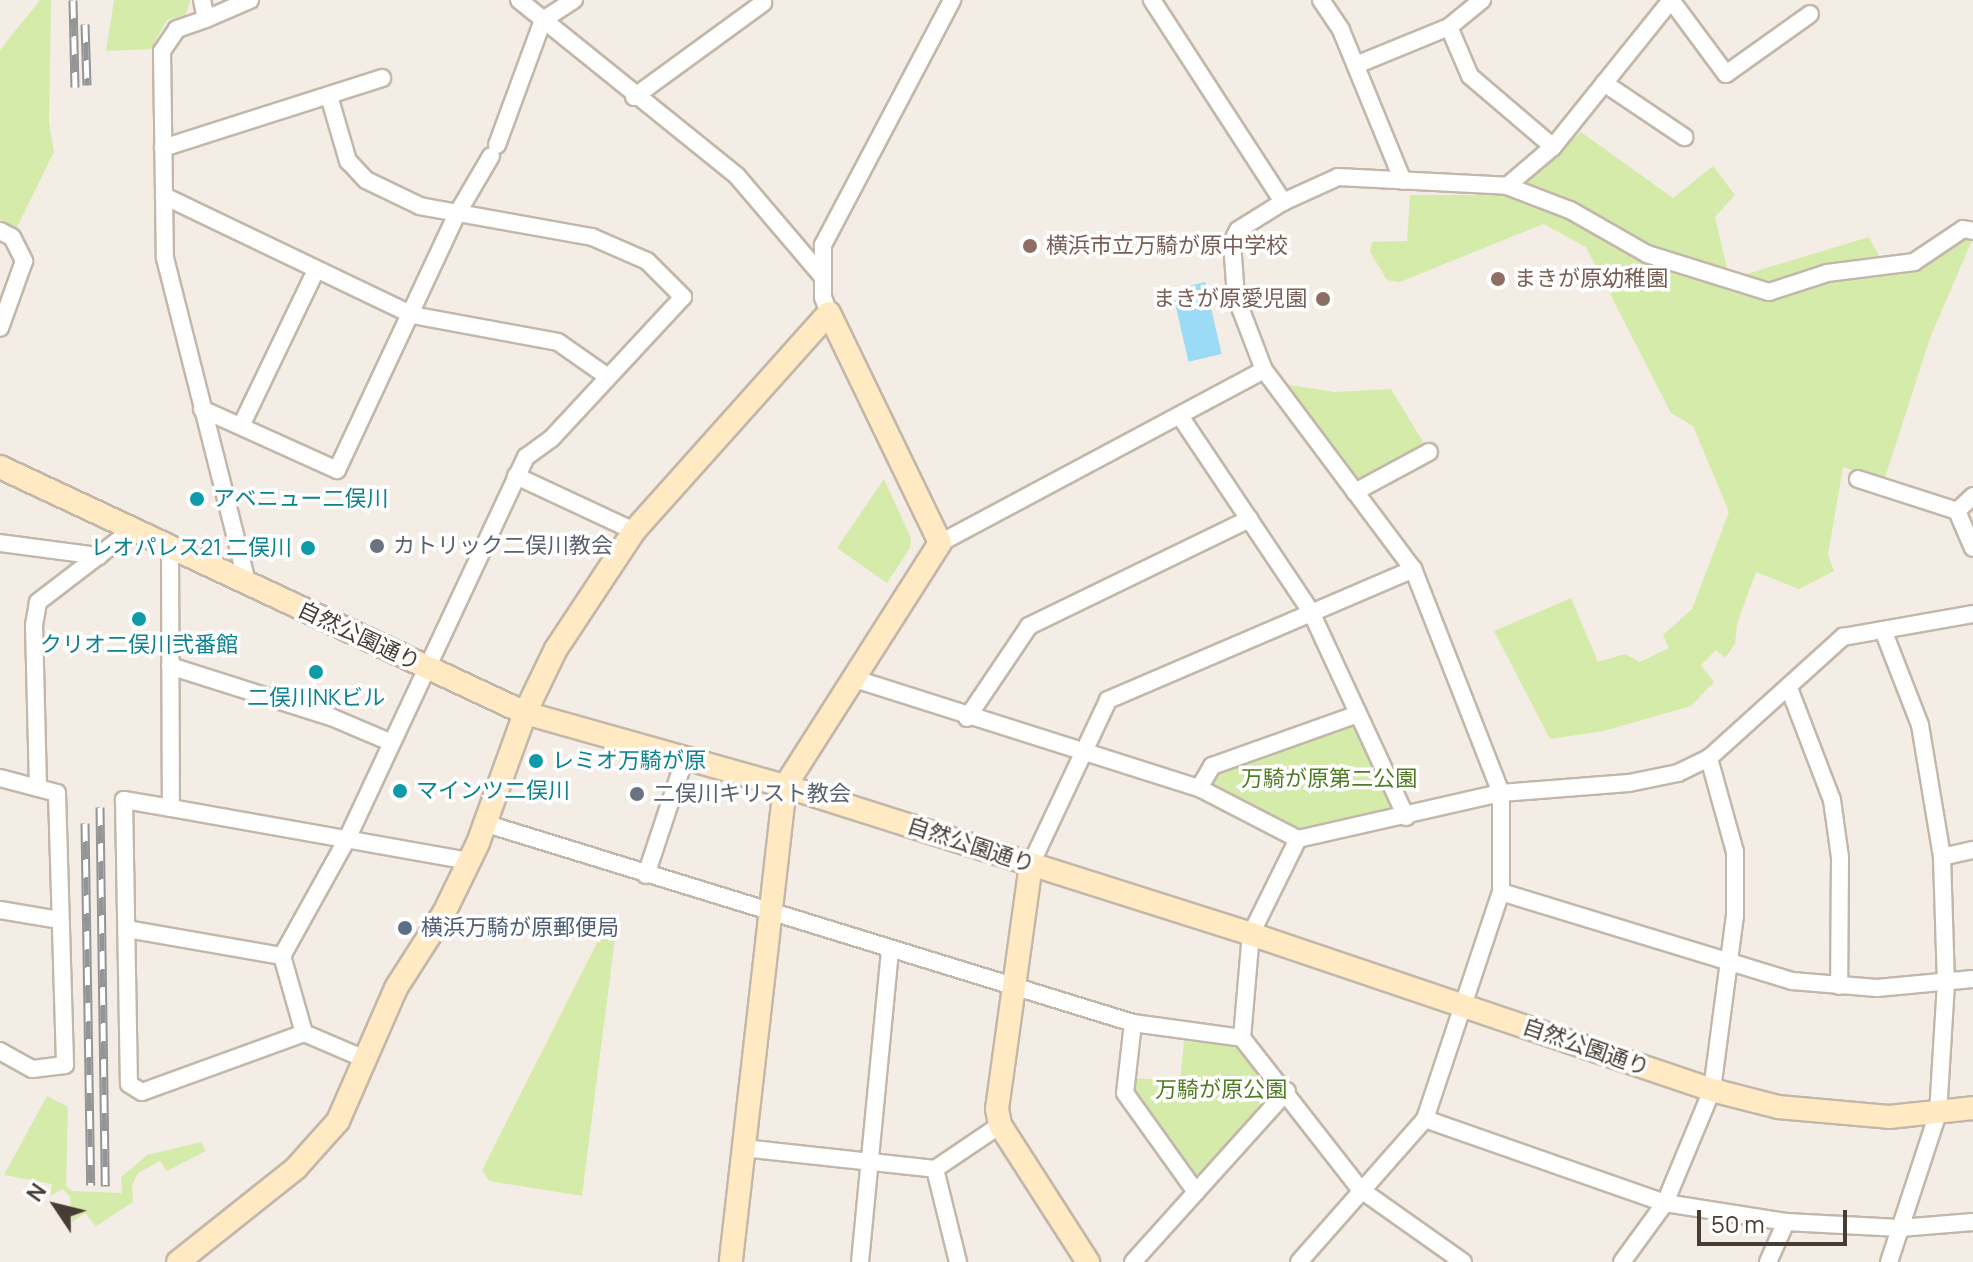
<!DOCTYPE html>
<html>
<head>
<meta charset="utf-8">
<style>
	body { margin:0 }
	#map { position:relative; width:1973px; height:1262px; overflow:hidden; background:#f4ede5; font-family:Manrope,"Noto Sans JP",sans-serif }
	div>[style] { position:absolute }
	[style*='--x'] { left:calc(var(--x)*1px); top:calc(var(--y)*1px); width:calc(var(--w)*1px); rotate:calc(var(--a)*1deg) }
	.green>* { inset:0; background:#d5ebaa }
	.water>* { inset:0; background:#9cdbf6; transform-origin:0 0 }
	.roads { filter:drop-shadow(2px 0 #c3b7aa) drop-shadow(-2px 0 #c3b7aa) drop-shadow(0 2px #c3b7aa) drop-shadow(0 -2px #c3b7aa) }
	.street>* { height:16px; margin:-8px; padding:0 8px; transform-origin:8px; border-radius:8px; background:#fff }
	.secondary>* { height:22px; margin:-11px; padding:0 11px; transform-origin:11px; border-radius:11px; background:#ffeac3 }
	.rail>* { height:9px; margin-top:-4.5px; transform-origin:0; background:repeating-linear-gradient(90deg,#fff 0 18px,#959595 0 36px); box-sizing:border-box; border-block:2px solid #959595 }
	.dots>* { width:22px; height:22px; translate:-50% -50%; box-sizing:border-box; border:4px solid #fff; border-radius:50% }
	span { translate:-50% -50%; white-space:nowrap; text-align:center; line-height:1.15; -webkit-text-stroke:7px #fff; paint-order:stroke }
	.education-label { font-size:22px; color:#785e54 }
	.left { translate:0 -50%; text-align:left }
	.right { translate:-100% -50%; text-align:right }
	.culture-label { font-size:22px; color:#0d838f }
	.worship-label { font-size:22px; color:#5b616d }
	.street-label { font-size:22px; color:#473d34 }
	.park-label { font-size:22px; color:#4f7d23 }
	.service-label { font-size:22px; color:#4e5e75 }
	.north { position:absolute; left:16px; top:1166px; width:80px; height:80px; -webkit-text-stroke:6px #fff; paint-order:stroke; rotate:305deg; font-size:22px; font-weight:700; line-height:32px; text-align:center; color:#473d34 }
	.north::after { content:''; display:block; margin:auto; width:28px; height:36px; background:#473d34; clip-path:polygon(50% 0,100% 100%,50% 72%,0 100%) }
	.scale { position:absolute; left:1697px; top:1210px; width:150px; height:36px; box-sizing:border-box; border:4px solid #473d34; border-top:0; padding-left:10px; font-size:24px; line-height:28px; white-space:nowrap; color:#473d34; -webkit-text-stroke:6px #fff; paint-order:stroke }
</style>
</head>
<body>
<div id="map">
	<div class="green">
		<div style="clip-path:polygon(40px 0,51px 0,49px 123px,54px 152px,16px 229px,0 220px,0 50px)"></div>
		<div style="clip-path:polygon(114px 0,190px 0,190px 2px,185px 15px,167px 20px,151px 49px,106px 51px)"></div>
		<div style="clip-path:polygon(1581px 132px,1673px 198px,1713px 166px,1735px 195px,1715px 217px,1727px 268px,1743px 275px,1869px 237px,1888px 273px,1957px 236px,1973px 238px,1930px 338px,1884px 481px,1843px 467px,1828px 555px,1834px 571px,1799px 589px,1756px 572px,1737px 624px,1735px 644px,1725px 658px,1716px 650px,1701px 665px,1714px 682px,1691px 706px,1604px 731px,1550px 739px,1494px 631px,1571px 598px,1598px 662px,1625px 654px,1640px 662px,1669px 648px,1663px 635px,1692px 609px,1729px 512px,1693px 426px,1671px 413px,1586px 247px,1543px 224px,1400px 282px,1387px 280px,1370px 252px,1372px 242px,1407px 241px,1410px 195px,1508px 195px)"></div>
		<div style="clip-path:polygon(1283px 384px,1335px 392px,1391px 389px,1425px 445px,1361px 483px,1351px 478px)"></div>
		<div style="clip-path:polygon(884px 479px,911px 538px,910px 548px,887px 583px,837px 548px)"></div>
		<div style="clip-path:polygon(1355px 721px,1397px 812px,1300px 832px,1208px 785px,1217px 771px)"></div>
		<div style="clip-path:polygon(612px 926px,616px 930px,582px 1196px,489px 1181px,482px 1170px,605px 927px)"></div>
		<div style="clip-path:polygon(1184px 1041px,1239px 1046px,1277px 1091px,1197px 1181px,1131px 1092px,1132px 1078px,1180px 1081px)"></div>
		<div style="clip-path:polygon(47px 1096px,68px 1107px,66px 1186px,72px 1191px,122px 1193px,121px 1177px,147px 1155px,201px 1142px,206px 1151px,167px 1171px,160px 1161px,138px 1173px,132px 1185px,133px 1202px,96px 1226px,85px 1213px,72px 1222px,70px 1197px,63px 1189px,50px 1196px,52px 1184px,4px 1175px)"></div>
	</div>
	<div class="water">
		<div style="left:1205px;top:282px;width:74px;height:34px;rotate:77deg"></div>
	</div>
	<div class="roads">
		<div class="street">
			<div style="--x:202;--y:0;--w:19;--a:78"></div>
			<div style="--x:206;--y:19;--w:31;--a:161"></div>
			<div style="--x:177;--y:29;--w:27;--a:124"></div>
			<div style="--x:162;--y:51;--w:207;--a:89.2"></div>
			<div style="--x:165;--y:258;--w:335;--a:75.8"></div>
			<div style="--x:519;--y:0;--w:280;--a:38.9"></div>
			<div style="--x:737;--y:176;--w:131;--a:49.6"></div>
			<div style="--x:1152;--y:0;--w:241;--a:57"></div>
			<div style="--x:1321;--y:0;--w:36;--a:56"></div>
			<div style="--x:1341;--y:30;--w:163;--a:67.7"></div>
			<div style="--x:1671;--y:0;--w:92;--a:53.4"></div>
			<div style="--x:1726;--y:74;--w:103;--a:-35.5"></div>
			<div style="--x:206;--y:19;--w:48;--a:-23.4"></div>
			<div style="--x:1449;--y:27;--w:43;--a:-39.3"></div>
			<div style="--x:1356;--y:65;--w:100;--a:-22.2"></div>
			<div style="--x:1449;--y:27;--w:53;--a:66.8"></div>
			<div style="--x:1470;--y:76;--w:109;--a:40.5"></div>
			<div style="--x:1604;--y:83;--w:97;--a:34"></div>
			<div style="--x:634;--y:97;--w:160;--a:-36.1"></div>
			<div style="--x:497;--y:145;--w:133;--a:-69.8"></div>
			<div style="--x:543;--y:20;--w:37;--a:-33"></div>
			<div style="--x:163;--y:148;--w:230;--a:-17.7"></div>
			<div style="--x:1507;--y:186;--w:67;--a:20.9"></div>
			<div style="--x:1570;--y:210;--w:89;--a:29.7"></div>
			<div style="--x:1647;--y:254;--w:128;--a:17.3"></div>
			<div style="--x:1769;--y:292;--w:61;--a:-18.1"></div>
			<div style="--x:1827;--y:273;--w:88;--a:-7.2"></div>
			<div style="--x:1914;--y:262;--w:59;--a:-34"></div>
			<div style="--x:1963;--y:229;--w:10;--a:11"></div>
			<div style="--x:164;--y:196;--w:275;--a:25.6"></div>
			<div style="--x:412;--y:315;--w:148;--a:10.5"></div>
			<div style="--x:558;--y:342;--w:61;--a:35"></div>
			<div style="--x:0;--y:231;--w:13;--a:27"></div>
			<div style="--x:12;--y:237;--w:27;--a:63"></div>
			<div style="--x:24;--y:261;--w:71;--a:109.7"></div>
			<div style="--x:829;--y:313;--w:17;--a:-111"></div>
			<div style="--x:823;--y:297;--w:52;--a:-90"></div>
			<div style="--x:823;--y:245;--w:277;--a:-62.2"></div>
			<div style="--x:202;--y:409;--w:148;--a:24.3"></div>
			<div style="--x:337;--y:470;--w:283;--a:-64.9"></div>
			<div style="--x:457;--y:214;--w:67;--a:-59.6"></div>
			<div style="--x:1180;--y:416;--w:236;--a:56.2"></div>
			<div style="--x:1311;--y:612;--w:226;--a:65.1"></div>
			<div style="--x:241;--y:426;--w:173;--a:-64.3"></div>
			<div style="--x:516;--y:476;--w:130;--a:25"></div>
			<div style="--x:1858;--y:479;--w:104;--a:17.9"></div>
			<div style="--x:1957;--y:511;--w:40;--a:66.6"></div>
			<div style="--x:1355;--y:492;--w:84;--a:-28.4"></div>
			<div style="--x:1957;--y:511;--w:22;--a:-43"></div>
			<div style="--x:0;--y:543;--w:100;--a:7.5"></div>
			<div style="--x:940;--y:543;--w:367;--a:-28.1"></div>
			<div style="--x:170;--y:546;--w:262;--a:89.8"></div>
			<div style="--x:171;--y:808;--w:48;--a:-170.3"></div>
			<div style="--x:124;--y:800;--w:284;--a:89"></div>
			<div style="--x:129;--y:1084;--w:15;--a:32"></div>
			<div style="--x:142;--y:1092;--w:172;--a:-20"></div>
			<div style="--x:304;--y:1033;--w:69;--a:23.2"></div>
			<div style="--x:1883;--y:630;--w:102;--a:68.7"></div>
			<div style="--x:1920;--y:725;--w:134;--a:80.5"></div>
			<div style="--x:1942;--y:857;--w:126;--a:88.2"></div>
			<div style="--x:1946;--y:983;--w:130;--a:93.5"></div>
			<div style="--x:1938;--y:1113;--w:157;--a:108.2"></div>
			<div style="--x:170;--y:666;--w:169;--a:17.6"></div>
			<div style="--x:331;--y:717;--w:64;--a:23"></div>
			<div style="--x:852;--y:678;--w:364;--a:17.6"></div>
			<div style="--x:1199;--y:788;--w:111;--a:27.3"></div>
			<div style="--x:1789;--y:688;--w:120;--a:69"></div>
			<div style="--x:1832;--y:800;--w:59;--a:82.1"></div>
			<div style="--x:1840;--y:858;--w:128;--a:90.4"></div>
			<div style="--x:967;--y:718;--w:111;--a:-56"></div>
			<div style="--x:1029;--y:626;--w:245;--a:-25.9"></div>
			<div style="--x:0;--y:778;--w:59;--a:14.7"></div>
			<div style="--x:57;--y:793;--w:272;--a:88.3"></div>
			<div style="--x:65;--y:1065;--w:33;--a:173"></div>
			<div style="--x:32;--y:1069;--w:37;--a:-151"></div>
			<div style="--x:38;--y:788;--w:163;--a:-91.4"></div>
			<div style="--x:34;--y:625;--w:23;--a:-80"></div>
			<div style="--x:38;--y:602;--w:120;--a:-37.5"></div>
			<div style="--x:1199;--y:788;--w:26;--a:-59"></div>
			<div style="--x:1212;--y:766;--w:155;--a:-19.6"></div>
			<div style="--x:171;--y:808;--w:304;--a:10.1"></div>
			<div style="--x:487;--y:824;--w:676;--a:17.12"></div>
			<div style="--x:1133;--y:1023;--w:110;--a:7.8"></div>
			<div style="--x:1942;--y:857;--w:32;--a:-13"></div>
			<div style="--x:1031;--y:864;--w:181;--a:-64.8"></div>
			<div style="--x:1108;--y:700;--w:332;--a:-23.2"></div>
			<div style="--x:646;--y:875;--w:123;--a:-71.6"></div>
			<div style="--x:1501;--y:892;--w:304;--a:17"></div>
			<div style="--x:1792;--y:981;--w:85;--a:4.7"></div>
			<div style="--x:1877;--y:988;--w:96;--a:-5.4"></div>
			<div style="--x:0;--y:910;--w:61;--a:9.5"></div>
			<div style="--x:127;--y:929;--w:157;--a:9.9"></div>
			<div style="--x:1133;--y:1023;--w:70;--a:96.5"></div>
			<div style="--x:1125;--y:1093;--w:122;--a:54.4"></div>
			<div style="--x:304;--y:1033;--w:80;--a:-105.9"></div>
			<div style="--x:282;--y:956;--w:134;--a:-60.9"></div>
			<div style="--x:347;--y:839;--w:422;--a:-64.9"></div>
			<div style="--x:526;--y:457;--w:31;--a:-36"></div>
			<div style="--x:551;--y:439;--w:194;--a:-47.1"></div>
			<div style="--x:683;--y:297;--w:51;--a:-135"></div>
			<div style="--x:647;--y:261;--w:60;--a:-156.4"></div>
			<div style="--x:592;--y:237;--w:175;--a:-169.8"></div>
			<div style="--x:420;--y:206;--w:60;--a:-154.3"></div>
			<div style="--x:366;--y:180;--w:26;--a:-133"></div>
			<div style="--x:348;--y:161;--w:68;--a:-106.3"></div>
			<div style="--x:1425;--y:1119;--w:254;--a:19.3"></div>
			<div style="--x:1665;--y:1203;--w:122;--a:8.9"></div>
			<div style="--x:1786;--y:1222;--w:114;--a:3"></div>
			<div style="--x:1900;--y:1228;--w:73;--a:-4.7"></div>
			<div style="--x:743;--y:1148;--w:193;--a:6.2"></div>
			<div style="--x:935;--y:1169;--w:78;--a:-34.1"></div>
			<div style="--x:935;--y:1169;--w:96;--a:76.1"></div>
			<div style="--x:860;--y:1262;--w:313;--a:-84.5"></div>
			<div style="--x:1133;--y:1262;--w:230;--a:-48"></div>
			<div style="--x:1299;--y:1262;--w:191;--a:-48.6"></div>
			<div style="--x:1425;--y:1119;--w:239;--a:-71.5"></div>
			<div style="--x:1501;--y:892;--w:99;--a:-90"></div>
			<div style="--x:1501;--y:793;--w:241;--a:-111.4"></div>
			<div style="--x:1413;--y:569;--w:249;--a:-126.8"></div>
			<div style="--x:1264;--y:370;--w:78;--a:-111"></div>
			<div style="--x:1236;--y:297;--w:55;--a:-94.2"></div>
			<div style="--x:1232;--y:242;--w:13;--a:-63"></div>
			<div style="--x:1238;--y:230;--w:53;--a:-31.9"></div>
			<div style="--x:1283;--y:202;--w:60;--a:-24.4"></div>
			<div style="--x:1338;--y:177;--w:169;--a:3"></div>
			<div style="--x:1507;--y:186;--w:60;--a:-40.3"></div>
			<div style="--x:1553;--y:147;--w:189;--a:-51.2"></div>
			<div style="--x:1463;--y:1262;--w:126;--a:-144.7"></div>
			<div style="--x:1360;--y:1189;--w:192;--a:-128"></div>
			<div style="--x:1242;--y:1038;--w:104;--a:-85.1"></div>
			<div style="--x:1251;--y:934;--w:106;--a:-63.7"></div>
			<div style="--x:1298;--y:839;--w:208;--a:-12.8"></div>
			<div style="--x:1501;--y:793;--w:128;--a:-4.5"></div>
			<div style="--x:1629;--y:783;--w:50;--a:-11.5"></div>
			<div style="--x:1678;--y:773;--w:34;--a:-26"></div>
			<div style="--x:1709;--y:758;--w:181;--a:-42.1"></div>
			<div style="--x:1843;--y:637;--w:132;--a:-10"></div>
			<div style="--x:1622;--y:1262;--w:73;--a:-53.9"></div>
			<div style="--x:1665;--y:1203;--w:122;--a:-67.4"></div>
			<div style="--x:1712;--y:1090;--w:176;--a:-82.5"></div>
			<div style="--x:1735;--y:916;--w:64;--a:-90"></div>
			<div style="--x:1735;--y:852;--w:98;--a:-105.5"></div>
			<div style="--x:1768;--y:1262;--w:44;--a:-65.8"></div>
		</div>
		<div class="secondary">
			<div style="--x:0;--y:467;--w:580;--a:25.11"></div>
			<div style="--x:525;--y:713;--w:270;--a:15.7"></div>
			<div style="--x:785;--y:786;--w:489;--a:17.6"></div>
			<div style="--x:1251;--y:934;--w:487;--a:18.7"></div>
			<div style="--x:1712;--y:1090;--w:68;--a:14.4"></div>
			<div style="--x:1778;--y:1107;--w:111;--a:5.1"></div>
			<div style="--x:1889;--y:1117;--w:84;--a:-6.1"></div>
			<div style="--x:1031;--y:864;--w:247;--a:97.9"></div>
			<div style="--x:997;--y:1109;--w:16;--a:79"></div>
			<div style="--x:1000;--y:1125;--w:163;--a:57.3"></div>
			<div style="--x:178;--y:1262;--w:151;--a:-38.5"></div>
			<div style="--x:296;--y:1168;--w:63;--a:-48.2"></div>
			<div style="--x:338;--y:1121;--w:145;--a:-66.4"></div>
			<div style="--x:396;--y:988;--w:89;--a:-57.4"></div>
			<div style="--x:444;--y:913;--w:78;--a:-64.1"></div>
			<div style="--x:478;--y:843;--w:138;--a:-70.1"></div>
			<div style="--x:525;--y:713;--w:71;--a:-64.2"></div>
			<div style="--x:556;--y:649;--w:141;--a:-56.5"></div>
			<div style="--x:634;--y:531;--w:292;--a:-48.2"></div>
			<div style="--x:829;--y:313;--w:255;--a:64.2"></div>
			<div style="--x:940;--y:543;--w:288;--a:122.5"></div>
			<div style="--x:785;--y:786;--w:479;--a:96.5"></div>
		</div>
	</div>
	<div class="rail">
		<div style="--x:73;--y:0;--w:87;--a:88.7"></div>
		<div style="--x:85;--y:24;--w:61;--a:88.1"></div>
		<div style="--x:100;--y:807;--w:379;--a:89.2"></div>
		<div style="--x:85;--y:823;--w:362;--a:89.1"></div>
	</div>
	<div class="dots">
		<div style="left:1030px;top:246px;background:#8d6e63"></div>
		<div style="left:1498px;top:279px;background:#8d6e63"></div>
		<div style="left:1323px;top:299px;background:#8d6e63"></div>
		<div style="left:197px;top:499px;background:#0f9aa8"></div>
		<div style="left:377px;top:546px;background:#6b7280"></div>
		<div style="left:308px;top:548px;background:#0f9aa8"></div>
		<div style="left:139px;top:619px;background:#0f9aa8"></div>
		<div style="left:316px;top:672px;background:#0f9aa8"></div>
		<div style="left:536px;top:761px;background:#0f9aa8"></div>
		<div style="left:400px;top:791px;background:#0f9aa8"></div>
		<div style="left:637px;top:794px;background:#6b7280"></div>
		<div style="left:405px;top:928px;background:#5c6f8a"></div>
	</div>
	<div class="education-label">
		<span class="left" style="left:1046px;top:246px">横浜市立万騎が原中学校</span>
		<span class="left" style="left:1514px;top:279px">まきが原幼稚園</span>
		<span class="right" style="left:1307px;top:299px">まきが原愛児園</span>
	</div>
	<div class="culture-label">
		<span class="left" style="left:213px;top:499px">アベニュー二俣川</span>
		<span class="right" style="left:292px;top:548px">レオパレス21 二俣川</span>
		<span style="left:139px;top:645px">クリオ二俣川弐番館</span>
		<span style="left:316px;top:698px">二俣川NKビル</span>
		<span class="left" style="left:552px;top:761px">レミオ万騎が原</span>
		<span class="left" style="left:416px;top:791px">マインツ二俣川</span>
	</div>
	<div class="worship-label">
		<span class="left" style="left:393px;top:546px">カトリック二俣川教会</span>
		<span class="left" style="left:653px;top:794px">二俣川キリスト教会</span>
	</div>
	<div class="street-label">
		<span style="left:359px;top:636px;rotate:25deg">自然公園通り</span>
		<span style="left:971px;top:845px;rotate:18deg">自然公園通り</span>
		<span style="left:1586px;top:1047px;rotate:19deg">自然公園通り</span>
	</div>
	<div class="park-label">
		<span style="left:1329px;top:779px">万騎が原第二公園</span>
		<span style="left:1221px;top:1090px">万騎が原公園</span>
	</div>
	<div class="service-label">
		<span class="left" style="left:421px;top:928px">横浜万騎が原郵便局</span>
	</div>
	<div class="north">N</div>
	<div class="scale">50 m</div>
</div>
</body>
</html>
